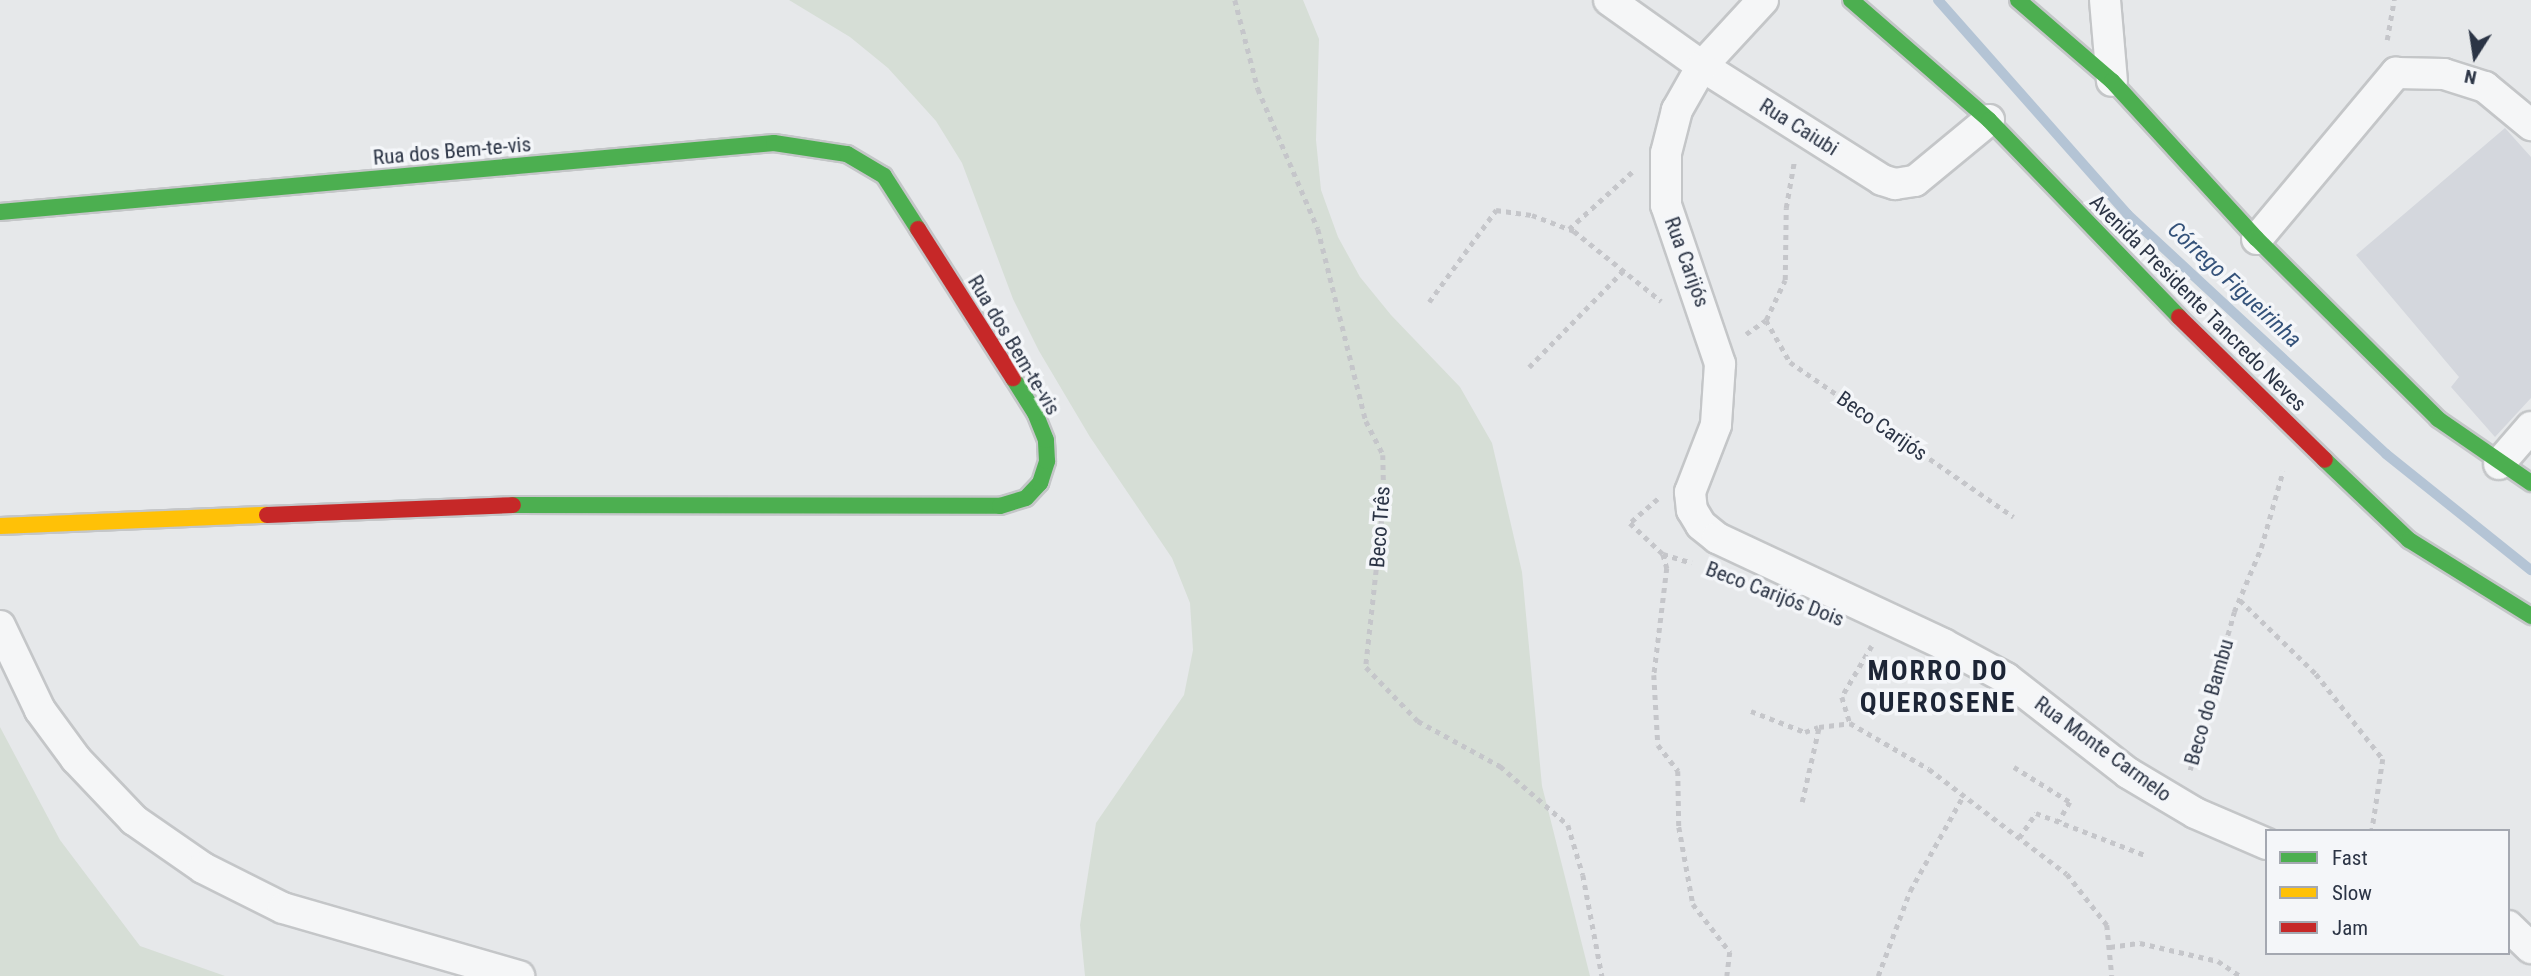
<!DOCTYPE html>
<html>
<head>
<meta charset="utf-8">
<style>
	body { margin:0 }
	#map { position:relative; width:2531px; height:976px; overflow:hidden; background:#e6e8ea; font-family:"Roboto Condensed",sans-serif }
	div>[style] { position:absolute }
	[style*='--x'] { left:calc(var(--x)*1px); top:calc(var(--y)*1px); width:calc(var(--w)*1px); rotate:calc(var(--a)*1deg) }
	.built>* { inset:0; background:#d4d7dd }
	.green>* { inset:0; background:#d6ded6 }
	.stream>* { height:10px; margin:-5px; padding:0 5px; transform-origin:5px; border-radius:5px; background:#b4c4d5 }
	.path>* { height:4.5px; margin-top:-2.25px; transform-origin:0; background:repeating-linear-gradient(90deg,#c5c6ca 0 5px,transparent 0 10px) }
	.roads { filter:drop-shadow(2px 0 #c4c6c8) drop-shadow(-2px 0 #c4c6c8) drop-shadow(0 2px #c4c6c8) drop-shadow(0 -2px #c4c6c8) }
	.street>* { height:30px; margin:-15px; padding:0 15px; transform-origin:15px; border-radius:15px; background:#f5f6f7 }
	.fast>* { height:16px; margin:-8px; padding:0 8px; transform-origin:8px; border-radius:8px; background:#4caf50 }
	.slow>* { height:16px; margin:-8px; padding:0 8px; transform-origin:8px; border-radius:8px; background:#ffc107 }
	.jam>* { height:16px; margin:-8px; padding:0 8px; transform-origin:8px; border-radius:8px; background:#c62828 }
	span { translate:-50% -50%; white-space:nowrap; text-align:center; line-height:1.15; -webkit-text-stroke:7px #f4f6f9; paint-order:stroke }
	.street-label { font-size:21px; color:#2b3445 }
	.water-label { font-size:23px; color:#34527a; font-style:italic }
	.district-label { font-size:28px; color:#1d2536; font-weight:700; letter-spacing:2px }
	.legend { position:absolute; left:2265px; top:829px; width:245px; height:126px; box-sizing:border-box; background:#f4f6f9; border:2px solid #a4a8b1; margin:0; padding:9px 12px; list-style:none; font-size:21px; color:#2b3445 }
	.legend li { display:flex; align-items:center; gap:14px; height:35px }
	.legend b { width:35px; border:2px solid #a4a8b1 }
	.north { position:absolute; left:2440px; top:21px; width:70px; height:70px; -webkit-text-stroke:5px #f4f6f9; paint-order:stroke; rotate:192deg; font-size:19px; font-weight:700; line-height:28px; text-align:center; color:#2b3445 }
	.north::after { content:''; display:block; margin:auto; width:24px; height:32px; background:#2b3445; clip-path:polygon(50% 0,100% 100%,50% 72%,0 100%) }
</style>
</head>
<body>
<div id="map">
	<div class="built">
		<div style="clip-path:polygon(2505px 128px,2531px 157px,2531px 398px,2495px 437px,2451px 387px,2459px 377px,2356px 255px)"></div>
	</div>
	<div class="green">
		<div style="clip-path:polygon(789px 0,1303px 0,1319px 39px,1316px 140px,1321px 190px,1338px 237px,1360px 277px,1391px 315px,1460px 387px,1492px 443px,1522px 572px,1542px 786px,1590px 976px,1085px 976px,1080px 925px,1096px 823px,1184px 695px,1193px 650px,1190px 603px,1172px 558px,1090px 437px,1039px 351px,1013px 299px,962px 163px,936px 121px,888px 68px,850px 37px)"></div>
		<div style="clip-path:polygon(0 727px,60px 840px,140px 946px,225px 976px,0 976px)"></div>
	</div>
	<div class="stream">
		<div style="--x:1938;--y:0;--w:286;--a:48.5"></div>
		<div style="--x:2127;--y:214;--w:353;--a:42.8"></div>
		<div style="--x:2386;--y:454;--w:186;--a:38.7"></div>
	</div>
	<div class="path">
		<div style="--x:1235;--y:0;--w:92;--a:75.5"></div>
		<div style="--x:1258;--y:89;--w:152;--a:66.8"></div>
		<div style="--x:1318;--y:229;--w:198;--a:76"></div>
		<div style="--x:1366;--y:421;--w:38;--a:63"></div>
		<div style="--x:1383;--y:455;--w:45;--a:88.7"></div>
		<div style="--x:1384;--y:500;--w:168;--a:96.2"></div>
		<div style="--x:1366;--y:667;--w:75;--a:46.1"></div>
		<div style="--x:1418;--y:721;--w:94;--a:28.8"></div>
		<div style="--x:1500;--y:766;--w:90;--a:40.9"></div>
		<div style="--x:1568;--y:825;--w:52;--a:73.3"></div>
		<div style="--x:1583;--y:875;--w:103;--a:79.3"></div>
		<div style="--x:2387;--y:40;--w:41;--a:-80.1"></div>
		<div style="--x:1569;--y:229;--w:85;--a:-42.1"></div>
		<div style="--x:1429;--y:302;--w:114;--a:-53.9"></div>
		<div style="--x:1496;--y:210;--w:36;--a:8"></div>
		<div style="--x:1532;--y:215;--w:45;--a:20.9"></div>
		<div style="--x:1574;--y:231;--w:112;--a:38.8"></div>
		<div style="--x:1766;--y:320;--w:48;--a:60.3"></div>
		<div style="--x:1790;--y:362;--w:272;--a:34.7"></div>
		<div style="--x:1746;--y:334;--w:24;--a:-35"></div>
		<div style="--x:1766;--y:320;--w:44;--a:-64.6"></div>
		<div style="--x:1785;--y:280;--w:72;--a:-89.2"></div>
		<div style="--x:1786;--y:208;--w:47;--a:-80.1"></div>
		<div style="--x:1529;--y:367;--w:139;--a:-45.6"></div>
		<div style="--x:1658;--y:499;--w:37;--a:139"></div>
		<div style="--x:1630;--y:523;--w:45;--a:43.2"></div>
		<div style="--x:1663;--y:554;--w:30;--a:17"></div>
		<div style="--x:1663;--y:554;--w:15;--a:74"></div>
		<div style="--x:1667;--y:568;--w:108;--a:96.9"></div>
		<div style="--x:1654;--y:675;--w:70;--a:86.7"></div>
		<div style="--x:1658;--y:745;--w:33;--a:52"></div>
		<div style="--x:1678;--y:771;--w:56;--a:89"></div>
		<div style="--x:1679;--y:827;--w:78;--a:79.7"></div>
		<div style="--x:1693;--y:904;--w:61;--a:52.4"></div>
		<div style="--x:1730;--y:952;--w:24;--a:97"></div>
		<div style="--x:2240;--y:600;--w:106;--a:44.2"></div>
		<div style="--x:2316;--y:674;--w:108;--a:51.8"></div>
		<div style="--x:2383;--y:759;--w:73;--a:98.7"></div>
		<div style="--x:1872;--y:646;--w:59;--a:120.5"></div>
		<div style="--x:1842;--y:697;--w:27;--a:73"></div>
		<div style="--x:1850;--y:723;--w:91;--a:30.2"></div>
		<div style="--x:1929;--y:769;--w:173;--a:37.3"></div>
		<div style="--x:2067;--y:874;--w:65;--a:51.9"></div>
		<div style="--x:2107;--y:925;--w:51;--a:84.4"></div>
		<div style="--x:1751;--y:711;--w:58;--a:21.3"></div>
		<div style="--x:1805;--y:732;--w:14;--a:-21"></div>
		<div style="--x:2014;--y:767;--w:66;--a:32"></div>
		<div style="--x:2070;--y:802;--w:22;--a:120"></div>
		<div style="--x:2190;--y:770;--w:164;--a:-74.4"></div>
		<div style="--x:2234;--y:612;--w:69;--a:-67.1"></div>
		<div style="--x:2261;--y:548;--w:80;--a:-74.1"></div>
		<div style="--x:1802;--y:802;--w:77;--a:-77.2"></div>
		<div style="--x:1819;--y:727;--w:31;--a:-7"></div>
		<div style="--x:2019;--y:838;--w:30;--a:-56"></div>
		<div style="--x:2036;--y:813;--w:117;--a:21.1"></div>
		<div style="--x:2110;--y:947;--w:30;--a:-8"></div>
		<div style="--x:2140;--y:943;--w:80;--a:13"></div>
		<div style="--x:2218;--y:961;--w:27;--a:34"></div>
		<div style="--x:1878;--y:976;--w:91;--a:-69.4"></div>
		<div style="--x:1910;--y:891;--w:109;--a:-60.8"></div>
	</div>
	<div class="roads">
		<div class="street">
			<div style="--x:1609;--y:0;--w:114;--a:35.4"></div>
			<div style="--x:1702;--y:66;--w:213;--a:32.3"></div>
			<div style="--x:1882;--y:180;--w:14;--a:17"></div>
			<div style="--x:1895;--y:184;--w:20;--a:-9"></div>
			<div style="--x:1915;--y:181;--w:96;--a:-39.5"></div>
			<div style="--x:1763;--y:0;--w:90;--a:132.7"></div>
			<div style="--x:1702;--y:66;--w:51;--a:119.6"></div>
			<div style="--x:1677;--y:110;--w:44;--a:104.3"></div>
			<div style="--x:1666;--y:153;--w:52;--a:90"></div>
			<div style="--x:1666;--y:205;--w:168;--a:71.2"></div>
			<div style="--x:1720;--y:364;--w:61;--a:93.8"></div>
			<div style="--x:1716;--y:425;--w:72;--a:111.2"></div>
			<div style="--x:1690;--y:492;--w:18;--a:84"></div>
			<div style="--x:1692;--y:510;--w:17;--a:59"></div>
			<div style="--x:1701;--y:525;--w:21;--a:39"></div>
			<div style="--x:1717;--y:538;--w:250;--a:25.1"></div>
			<div style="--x:1943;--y:644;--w:72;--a:28.4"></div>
			<div style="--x:2006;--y:678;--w:155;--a:37.9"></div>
			<div style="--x:2128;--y:773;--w:78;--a:30.8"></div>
			<div style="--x:2195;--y:813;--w:78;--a:23.3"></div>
			<div style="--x:2105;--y:0;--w:81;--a:85.1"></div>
			<div style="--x:2257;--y:239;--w:217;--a:-50.1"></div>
			<div style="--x:2396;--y:73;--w:48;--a:1.2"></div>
			<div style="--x:2444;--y:74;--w:43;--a:17.6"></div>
			<div style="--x:2485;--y:87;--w:60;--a:39.6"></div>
			<div style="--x:2499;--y:464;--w:49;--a:-49.1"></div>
			<div style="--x:0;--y:626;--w:93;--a:64.5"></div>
			<div style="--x:40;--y:710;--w:61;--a:53.7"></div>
			<div style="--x:76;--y:759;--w:84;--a:46.4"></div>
			<div style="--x:134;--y:820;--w:84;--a:34.8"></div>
			<div style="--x:203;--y:868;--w:89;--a:26.6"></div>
			<div style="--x:283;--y:908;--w:246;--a:16.1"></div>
			<div style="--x:2508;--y:926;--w:32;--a:44"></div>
		</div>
		<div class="fast">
			<div style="--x:1851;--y:0;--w:183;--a:41"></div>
			<div style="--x:1989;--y:120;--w:274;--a:46"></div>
			<div style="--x:2018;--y:0;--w:124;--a:40.8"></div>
			<div style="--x:2112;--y:81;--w:214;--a:47.5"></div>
			<div style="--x:2257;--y:239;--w:255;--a:44.8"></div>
			<div style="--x:2438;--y:419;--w:113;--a:34.5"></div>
			<div style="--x:0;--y:212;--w:777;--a:-5.09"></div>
			<div style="--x:774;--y:143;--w:74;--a:8.6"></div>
			<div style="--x:847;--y:154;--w:43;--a:30.7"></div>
			<div style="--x:884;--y:176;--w:63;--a:57.3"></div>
			<div style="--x:2325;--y:460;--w:116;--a:43.6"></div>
			<div style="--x:2409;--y:540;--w:144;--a:31.9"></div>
			<div style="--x:513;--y:505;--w:487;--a:0.1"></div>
			<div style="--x:1000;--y:506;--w:27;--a:-17"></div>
			<div style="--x:1026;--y:498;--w:21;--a:-47"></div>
			<div style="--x:1040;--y:483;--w:23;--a:-72"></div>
			<div style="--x:1047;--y:461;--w:21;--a:-93"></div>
			<div style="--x:1046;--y:440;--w:29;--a:-112"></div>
			<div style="--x:1035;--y:413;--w:41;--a:-122.2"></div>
		</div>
		<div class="slow">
			<div style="--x:0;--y:526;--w:267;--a:-2.4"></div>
		</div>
		<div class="jam">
			<div style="--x:918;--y:229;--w:177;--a:57.5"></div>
			<div style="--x:2179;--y:317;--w:204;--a:44.4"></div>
			<div style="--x:267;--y:515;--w:246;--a:-2.3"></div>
		</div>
	</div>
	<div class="street-label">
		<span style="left:1799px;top:127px;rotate:32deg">Rua Caiubi</span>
		<span style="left:452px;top:151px;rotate:-5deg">Rua dos Bem-te-vis</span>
		<span style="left:1687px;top:262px;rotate:70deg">Rua Carijós</span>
		<span style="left:2198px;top:303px;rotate:45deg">Avenida Presidente Tancredo Neves</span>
		<span style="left:1014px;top:345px;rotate:59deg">Rua dos Bem-te-vis</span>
		<span style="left:1882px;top:426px;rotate:35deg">Beco Carijós</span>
		<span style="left:1380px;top:527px;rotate:-86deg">Beco Três</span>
		<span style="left:1775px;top:594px;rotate:21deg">Beco Carijós Dois</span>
		<span style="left:2209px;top:702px;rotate:-74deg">Beco do Bambu</span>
		<span style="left:2103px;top:749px;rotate:36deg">Rua Monte Carmelo</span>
	</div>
	<div class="water-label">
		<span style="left:2234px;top:285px;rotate:43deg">Córrego Figueirinha</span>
	</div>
	<div class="district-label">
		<span style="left:1938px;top:687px">MORRO DO<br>QUEROSENE</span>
	</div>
	<ul class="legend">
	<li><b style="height:9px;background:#4caf50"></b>Fast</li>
	<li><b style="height:9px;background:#ffc107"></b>Slow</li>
	<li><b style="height:9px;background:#c62828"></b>Jam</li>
	</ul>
	<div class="north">N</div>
</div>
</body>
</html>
